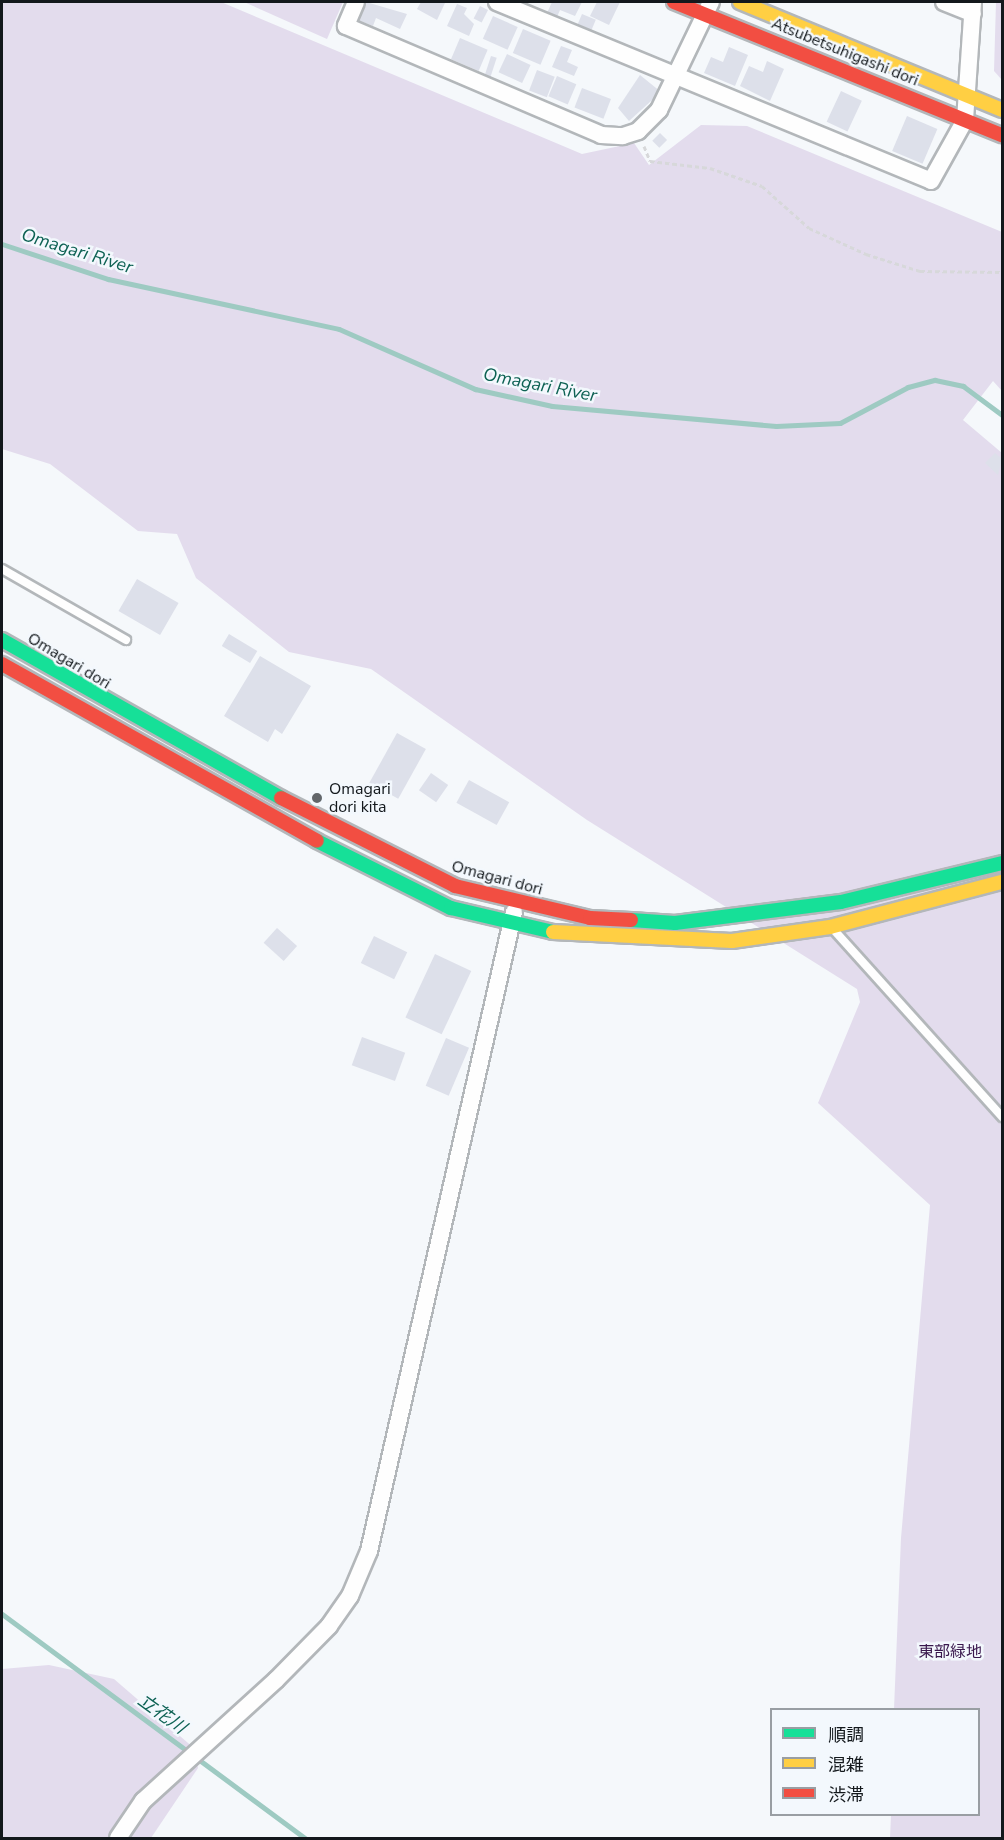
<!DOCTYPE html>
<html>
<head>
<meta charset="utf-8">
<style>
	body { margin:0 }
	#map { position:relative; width:1004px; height:1840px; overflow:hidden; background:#f5f8fb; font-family:"Nunito Sans","Noto Sans JP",sans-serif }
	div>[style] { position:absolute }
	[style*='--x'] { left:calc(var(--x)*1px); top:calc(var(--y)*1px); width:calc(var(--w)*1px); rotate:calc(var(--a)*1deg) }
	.green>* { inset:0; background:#e3dced }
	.stream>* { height:5px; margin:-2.5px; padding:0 2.5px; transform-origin:2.5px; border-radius:2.5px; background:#9ecac2 }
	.building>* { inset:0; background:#dde0ea; transform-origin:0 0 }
	.path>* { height:3px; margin-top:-1.5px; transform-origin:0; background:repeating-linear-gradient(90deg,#d7d8da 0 4.5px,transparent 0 7.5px) }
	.roads { filter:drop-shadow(2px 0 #b3b7ba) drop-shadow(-2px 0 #b3b7ba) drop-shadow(0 2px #b3b7ba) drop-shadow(0 -2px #b3b7ba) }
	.lane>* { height:8px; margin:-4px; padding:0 4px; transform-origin:4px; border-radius:4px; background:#fefefe }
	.street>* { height:16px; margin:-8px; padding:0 8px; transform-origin:8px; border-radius:8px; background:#fefefe }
	.fast>* { height:14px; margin:-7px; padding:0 7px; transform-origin:7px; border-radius:7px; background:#16e098 }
	.slow>* { height:14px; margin:-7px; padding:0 7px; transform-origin:7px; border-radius:7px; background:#ffcf43 }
	.jam>* { height:14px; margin:-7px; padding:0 7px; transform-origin:7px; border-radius:7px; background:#f24e42 }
	.dots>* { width:16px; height:16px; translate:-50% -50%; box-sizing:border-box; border:3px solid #f3f8fd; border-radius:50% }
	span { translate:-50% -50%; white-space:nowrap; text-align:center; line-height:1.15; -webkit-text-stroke:5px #f3f8fd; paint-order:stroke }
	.street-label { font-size:16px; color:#13181c }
	.poi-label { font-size:16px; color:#13181c }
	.left { translate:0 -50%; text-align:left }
	.park-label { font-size:16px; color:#39184d }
	.water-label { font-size:18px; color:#0e6254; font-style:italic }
	.frame { position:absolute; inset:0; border:3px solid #13181c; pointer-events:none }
	.legend { position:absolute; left:770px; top:1708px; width:210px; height:108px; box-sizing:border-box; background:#f3f8fd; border:2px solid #999ea3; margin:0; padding:8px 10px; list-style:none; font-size:18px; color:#13181c }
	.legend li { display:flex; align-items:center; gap:12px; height:30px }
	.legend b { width:30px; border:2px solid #999ea3 }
</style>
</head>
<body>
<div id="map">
	<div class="green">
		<div style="clip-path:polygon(2px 2px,221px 2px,582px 154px,634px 143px,649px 165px,701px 125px,747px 126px,1002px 232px,1002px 391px,993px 381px,963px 420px,1002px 453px,1002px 1838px,890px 1838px,891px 1815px,978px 1814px,978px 1710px,894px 1709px,901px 1538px,930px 1205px,818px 1103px,860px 1002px,857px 989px,587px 820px,371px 669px,289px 652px,196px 578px,177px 534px,138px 531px,50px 464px,2px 449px)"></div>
		<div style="clip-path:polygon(244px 2px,343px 2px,327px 39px)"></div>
		<div style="clip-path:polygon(996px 2px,1002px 2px,1002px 80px,994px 71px)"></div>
		<div style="clip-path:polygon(49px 1665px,114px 1679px,195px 1749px,198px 1768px,151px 1838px,2px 1838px,2px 1669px)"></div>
	</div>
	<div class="stream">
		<div style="--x:2;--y:244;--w:112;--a:18.3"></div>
		<div style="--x:108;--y:279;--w:236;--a:12.2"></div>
		<div style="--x:339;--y:329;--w:149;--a:23.8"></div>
		<div style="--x:475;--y:389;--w:79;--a:12.4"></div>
		<div style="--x:552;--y:406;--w:225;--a:5.1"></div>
		<div style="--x:776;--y:426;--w:64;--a:-2.7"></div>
		<div style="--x:840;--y:423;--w:77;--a:-27.9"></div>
		<div style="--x:908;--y:387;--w:28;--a:-15"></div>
		<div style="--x:935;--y:380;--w:29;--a:12"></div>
		<div style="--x:963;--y:386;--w:49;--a:36.6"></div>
		<div style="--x:2;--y:1614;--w:377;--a:36.5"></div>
	</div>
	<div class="building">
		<div style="clip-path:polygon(366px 2px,407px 14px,400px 29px,376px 18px,373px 26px,358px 20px)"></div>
		<div style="clip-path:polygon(421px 2px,445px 3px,437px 20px,417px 9px)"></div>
		<div style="clip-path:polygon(552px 2px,582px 2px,575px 16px,560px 10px,557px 17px,547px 13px)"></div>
		<div style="clip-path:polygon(597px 2px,620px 2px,609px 25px,590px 16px)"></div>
		<div style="clip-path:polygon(457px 4px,467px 8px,464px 14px,474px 24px,469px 36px,447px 26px)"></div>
		<div style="left:480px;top:6px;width:9px;height:14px;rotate:27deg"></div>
		<div style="left:582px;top:14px;width:15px;height:11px;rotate:23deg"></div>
		<div style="left:493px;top:16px;width:27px;height:25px;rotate:24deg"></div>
		<div style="left:523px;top:29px;width:30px;height:26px;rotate:23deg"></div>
		<div style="left:460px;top:38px;width:30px;height:23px;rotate:23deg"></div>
		<div style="clip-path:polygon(561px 46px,572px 50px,567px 62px,578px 67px,574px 76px,552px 67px)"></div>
		<div style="clip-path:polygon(729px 47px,748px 55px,735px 86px,704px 73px,711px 57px,723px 62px)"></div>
		<div style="left:507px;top:54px;width:26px;height:20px;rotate:25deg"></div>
		<div style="left:491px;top:56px;width:6px;height:21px;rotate:18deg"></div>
		<div style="clip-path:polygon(767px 61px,784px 69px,770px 101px,740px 86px,749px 66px,763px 72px)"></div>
		<div style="left:537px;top:70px;width:19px;height:22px;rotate:21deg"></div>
		<div style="clip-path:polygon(640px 75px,661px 92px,629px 121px,618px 108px)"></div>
		<div style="left:557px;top:76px;width:21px;height:22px;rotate:23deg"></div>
		<div style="left:582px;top:88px;width:31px;height:21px;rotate:21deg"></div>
		<div style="left:841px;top:91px;width:23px;height:34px;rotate:25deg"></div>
		<div style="left:907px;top:116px;width:33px;height:38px;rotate:23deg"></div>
		<div style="left:660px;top:133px;width:10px;height:11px;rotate:45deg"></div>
		<div style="clip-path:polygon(995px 453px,1002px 459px,998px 475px,985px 463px)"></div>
		<div style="left:137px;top:579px;width:48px;height:37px;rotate:30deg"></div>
		<div style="left:229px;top:634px;width:33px;height:14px;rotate:31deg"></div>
		<div style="clip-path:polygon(260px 656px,311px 686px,282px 734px,275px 729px,268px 742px,224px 716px)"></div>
		<div style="left:397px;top:733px;width:33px;height:57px;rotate:29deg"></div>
		<div style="left:431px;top:773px;width:21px;height:21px;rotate:35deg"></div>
		<div style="left:469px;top:780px;width:46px;height:26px;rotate:29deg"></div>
		<div style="left:277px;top:928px;width:27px;height:20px;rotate:42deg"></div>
		<div style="left:374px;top:936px;width:37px;height:30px;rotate:26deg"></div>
		<div style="left:435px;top:954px;width:40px;height:70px;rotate:25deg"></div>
		<div style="left:362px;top:1037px;width:46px;height:30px;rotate:20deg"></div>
		<div style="left:446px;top:1038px;width:25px;height:52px;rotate:23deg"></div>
	</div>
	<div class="path">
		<div style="--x:644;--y:146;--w:16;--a:68"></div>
		<div style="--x:650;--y:161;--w:60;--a:6.7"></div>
		<div style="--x:710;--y:168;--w:55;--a:19.1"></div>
		<div style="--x:762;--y:186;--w:63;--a:41.8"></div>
		<div style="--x:809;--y:228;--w:63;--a:24.5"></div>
		<div style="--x:866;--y:254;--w:57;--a:17.5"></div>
		<div style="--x:920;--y:271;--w:82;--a:0.7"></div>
	</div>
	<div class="roads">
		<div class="lane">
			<div style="--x:2;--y:569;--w:143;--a:29.8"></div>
			<div style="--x:833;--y:929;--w:253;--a:48"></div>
		</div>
		<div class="street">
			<div style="--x:356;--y:2;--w:26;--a:113"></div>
			<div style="--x:346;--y:26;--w:277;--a:23.1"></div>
			<div style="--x:601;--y:135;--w:22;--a:3"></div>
			<div style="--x:623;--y:136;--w:16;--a:-18"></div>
			<div style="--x:638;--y:131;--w:30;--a:-45"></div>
			<div style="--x:659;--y:110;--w:120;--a:-64.3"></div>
			<div style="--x:497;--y:2;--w:469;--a:22.4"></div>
			<div style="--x:931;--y:181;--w:70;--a:-60.9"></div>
			<div style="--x:965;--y:120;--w:118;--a:-86.1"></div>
			<div style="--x:944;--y:2;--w:31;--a:22"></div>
			<div style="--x:118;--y:1838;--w:45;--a:-56"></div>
			<div style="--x:143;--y:1801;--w:180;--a:-42.3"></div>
			<div style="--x:276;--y:1680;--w:76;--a:-45.5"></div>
			<div style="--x:329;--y:1626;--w:37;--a:-55"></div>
			<div style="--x:350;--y:1596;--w:49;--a:-67.1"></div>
			<div style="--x:369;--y:1551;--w:655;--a:-77.22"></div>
		</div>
		<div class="fast">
			<div style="--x:2;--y:640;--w:321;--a:29.5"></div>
			<div style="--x:317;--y:841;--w:150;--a:26.6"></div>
			<div style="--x:451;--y:908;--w:105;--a:13.2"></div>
			<div style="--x:631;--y:920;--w:44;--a:3.9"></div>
			<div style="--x:675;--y:923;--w:167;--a:-7.2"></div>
			<div style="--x:841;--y:902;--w:166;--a:-13.6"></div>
		</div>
		<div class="slow">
			<div style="--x:740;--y:2;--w:283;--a:22.4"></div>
			<div style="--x:553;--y:932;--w:179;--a:2.9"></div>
			<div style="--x:732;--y:941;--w:99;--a:-8.1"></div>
			<div style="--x:830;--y:927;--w:178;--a:-14.7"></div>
		</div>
		<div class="jam">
			<div style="--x:674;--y:2;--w:354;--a:22.1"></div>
			<div style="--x:2;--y:664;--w:361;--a:29.3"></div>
			<div style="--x:281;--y:798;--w:195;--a:26.8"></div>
			<div style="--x:455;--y:886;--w:139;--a:13.3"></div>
			<div style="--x:590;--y:918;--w:41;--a:2.8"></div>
		</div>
	</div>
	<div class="dots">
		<div style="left:317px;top:798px;background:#62666a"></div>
	</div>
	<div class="street-label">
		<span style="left:845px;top:52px;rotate:22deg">Atsubetsuhigashi dori</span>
		<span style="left:69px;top:661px;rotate:31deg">Omagari dori</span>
		<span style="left:497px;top:878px;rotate:15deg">Omagari dori</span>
	</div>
	<div class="poi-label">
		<span class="left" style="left:329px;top:798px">Omagari<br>dori kita</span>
	</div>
	<div class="park-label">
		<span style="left:950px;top:1652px">東部緑地</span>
	</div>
	<div class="water-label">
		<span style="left:77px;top:251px;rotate:17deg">Omagari River</span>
		<span style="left:540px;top:385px;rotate:11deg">Omagari River</span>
		<span style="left:162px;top:1714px;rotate:36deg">立花川</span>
	</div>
	<div class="frame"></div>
	<ul class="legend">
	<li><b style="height:8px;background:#16e098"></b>順調</li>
	<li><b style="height:8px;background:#ffcf43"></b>混雑</li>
	<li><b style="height:8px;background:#f24e42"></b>渋滞</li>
	</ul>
</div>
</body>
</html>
